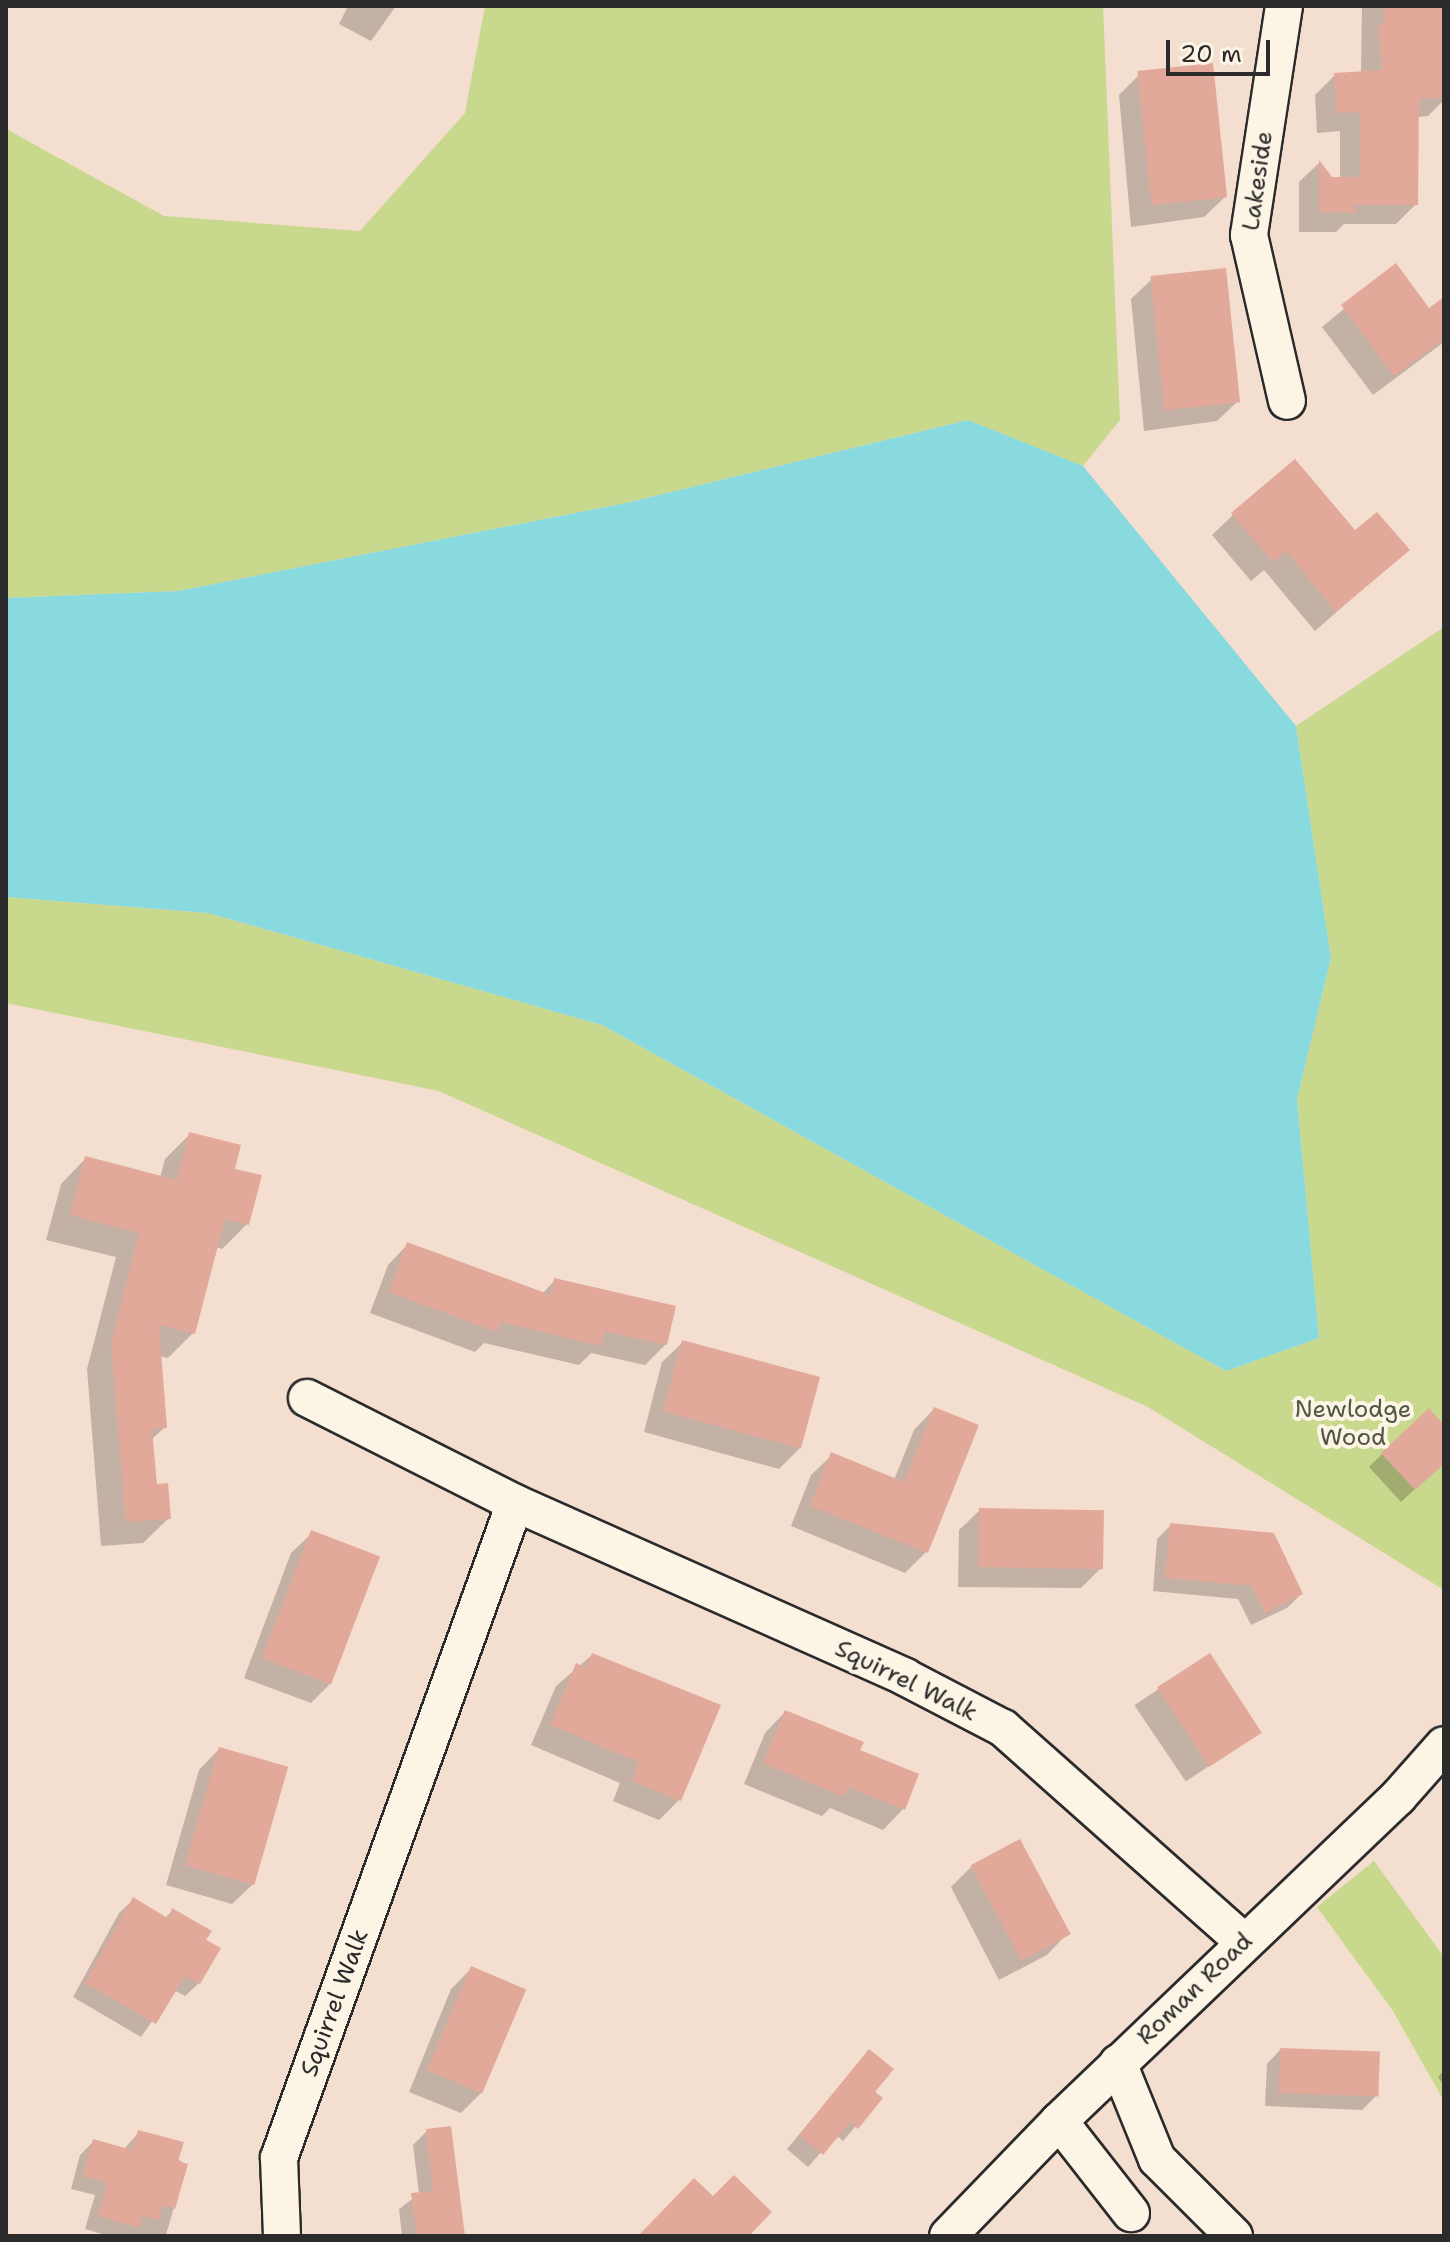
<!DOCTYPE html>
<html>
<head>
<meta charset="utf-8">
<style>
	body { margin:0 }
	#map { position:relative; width:1450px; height:2242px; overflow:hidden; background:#f4decf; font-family:"Shantell Sans",sans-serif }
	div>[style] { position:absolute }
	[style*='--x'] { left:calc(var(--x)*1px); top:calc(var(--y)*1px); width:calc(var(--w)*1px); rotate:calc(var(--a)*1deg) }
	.green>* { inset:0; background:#c8d88c }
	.water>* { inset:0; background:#89dadf }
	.shadow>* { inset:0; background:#0003; transform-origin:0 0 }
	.building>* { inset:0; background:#e2a99b; transform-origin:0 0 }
	.roads { filter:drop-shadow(2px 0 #2b2b2b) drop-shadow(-2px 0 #2b2b2b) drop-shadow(0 2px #2b2b2b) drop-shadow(0 -2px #2b2b2b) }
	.street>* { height:36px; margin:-18px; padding:0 18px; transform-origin:18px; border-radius:18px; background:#fcf5e5 }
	span { translate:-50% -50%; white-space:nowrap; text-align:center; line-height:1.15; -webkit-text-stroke:8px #fcf5e5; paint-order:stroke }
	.street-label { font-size:24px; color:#2b2b2b }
	.park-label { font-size:24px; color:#525643 }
	.frame { position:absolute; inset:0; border:8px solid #2b2b2b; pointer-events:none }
	.scale { position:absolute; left:1166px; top:40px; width:104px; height:36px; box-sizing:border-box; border:4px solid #2b2b2b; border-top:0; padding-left:10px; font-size:24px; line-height:28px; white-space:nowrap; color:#2b2b2b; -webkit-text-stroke:6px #fcf5e5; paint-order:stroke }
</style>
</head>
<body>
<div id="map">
	<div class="green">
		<div style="clip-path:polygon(485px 6px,1103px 6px,1120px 420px,1083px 466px,968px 420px,626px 503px,178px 591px,6px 598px,6px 129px,164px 216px,360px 231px,465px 113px)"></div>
		<div style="clip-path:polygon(1444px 627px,1444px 1590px,1148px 1407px,439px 1091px,6px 1003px,6px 897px,208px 913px,602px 1025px,1226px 1371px,1319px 1338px,1297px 1099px,1331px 958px,1296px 726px)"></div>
		<div style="clip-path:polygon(1374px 1861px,1444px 1957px,1444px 2101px,1393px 2011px,1317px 1907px)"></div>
	</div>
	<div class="water">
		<div style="clip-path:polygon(968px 420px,1083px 466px,1296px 726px,1331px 958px,1297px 1099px,1319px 1338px,1226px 1371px,602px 1025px,208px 913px,6px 897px,6px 598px,178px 591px,626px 503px)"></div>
	</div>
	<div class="shadow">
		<div style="clip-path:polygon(348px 6px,396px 6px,371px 41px,339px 24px)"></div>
		<div style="clip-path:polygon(1362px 6px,1441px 6px,1444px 100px,1428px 116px,1417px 117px,1416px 204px,1396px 224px,1344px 224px,1336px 232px,1299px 232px,1299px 182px,1319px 163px,1331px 179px,1340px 179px,1340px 131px,1317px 133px,1315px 95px,1335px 75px,1361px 73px)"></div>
		<div style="clip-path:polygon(1139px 75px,1225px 197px,1204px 217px,1131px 227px,1119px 95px)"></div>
		<div style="clip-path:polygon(1396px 266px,1429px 311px,1444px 299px,1444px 342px,1373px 395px,1322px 327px)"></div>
		<div style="clip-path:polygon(1152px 279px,1238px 401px,1217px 421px,1144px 431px,1131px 299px)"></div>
		<div style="clip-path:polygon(1233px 515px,1355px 533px,1407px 550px,1315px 631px,1264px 570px,1251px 581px,1212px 535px)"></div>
		<div style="clip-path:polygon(190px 1134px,232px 1170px,247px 1224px,222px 1249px,215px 1247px,193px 1333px,168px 1358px,159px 1356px,165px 1427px,151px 1440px,155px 1486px,169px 1518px,143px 1543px,101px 1546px,87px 1369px,116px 1257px,46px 1240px,61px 1184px,86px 1158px,160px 1178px,165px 1159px)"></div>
		<div style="clip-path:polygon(408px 1244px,542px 1294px,555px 1280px,666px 1344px,645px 1365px,591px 1353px,579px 1365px,484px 1343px,475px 1352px,370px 1313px,388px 1265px)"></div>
		<div style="clip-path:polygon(683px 1342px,800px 1448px,779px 1469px,644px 1432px,662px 1362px)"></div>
		<div style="clip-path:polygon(934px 1409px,976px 1427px,926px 1552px,905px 1573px,791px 1526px,811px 1475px,832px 1455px,894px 1480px,914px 1430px)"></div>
		<div style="clip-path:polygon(1444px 1428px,1444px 1462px,1401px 1502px,1369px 1467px,1382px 1454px)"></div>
		<div style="clip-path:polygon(980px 1510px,1101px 1568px,1081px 1588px,958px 1587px,959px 1530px)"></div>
		<div style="clip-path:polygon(1171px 1525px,1301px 1594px,1287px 1608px,1251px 1625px,1238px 1599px,1153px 1591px,1157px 1539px)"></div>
		<div style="clip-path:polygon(312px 1533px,331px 1683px,311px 1703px,244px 1678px,291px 1553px)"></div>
		<div style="clip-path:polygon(592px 1655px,679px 1800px,659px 1820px,613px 1801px,620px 1783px,531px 1745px,556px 1686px)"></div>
		<div style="left:1209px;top:1655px;width:92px;height:90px;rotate:56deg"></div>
		<div style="clip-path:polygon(785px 1712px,857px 1751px,903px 1809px,883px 1830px,830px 1808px,822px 1816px,744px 1784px,765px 1733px)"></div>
		<div style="clip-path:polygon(219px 1749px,253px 1884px,232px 1904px,166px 1885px,199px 1770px)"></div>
		<div style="clip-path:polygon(971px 1867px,1067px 1934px,1047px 1955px,999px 1980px,951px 1887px)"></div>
		<div style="clip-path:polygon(133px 1900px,165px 1918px,173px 1910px,204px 1941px,199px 1983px,185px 1996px,174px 1990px,141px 2037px,73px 1997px,119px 1913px)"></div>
		<div style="clip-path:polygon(471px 1969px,523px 1990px,482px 2092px,461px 2113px,409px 2092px,451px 1989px)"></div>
		<div style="clip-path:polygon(1280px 2050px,1376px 2096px,1362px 2110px,1265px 2106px,1267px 2064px)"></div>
		<div style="clip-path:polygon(856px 2066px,880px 2098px,843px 2141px,836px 2135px,808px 2167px,787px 2149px)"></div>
		<div style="clip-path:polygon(1444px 2070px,1444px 2086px,1438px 2077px)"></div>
		<div style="clip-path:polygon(427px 2131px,463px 2236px,402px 2236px,399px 2209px,419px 2194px,413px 2145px)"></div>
		<div style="clip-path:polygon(139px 2132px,186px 2165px,166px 2235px,109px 2236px,85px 2229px,95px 2195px,71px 2189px,80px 2155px,94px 2141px,124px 2149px)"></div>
	</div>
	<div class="building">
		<div style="clip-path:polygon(1383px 6px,1444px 6px,1444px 97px,1419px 99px,1418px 205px,1352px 205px,1358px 213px,1319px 212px,1319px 160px,1332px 177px,1360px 177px,1360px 112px,1337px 113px,1334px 73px,1382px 70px,1378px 24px,1384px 24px)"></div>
		<div style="left:1213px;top:63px;width:135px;height:76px;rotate:84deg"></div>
		<div style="clip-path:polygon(1396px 263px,1429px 308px,1444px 297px,1444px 339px,1394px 376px,1341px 305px)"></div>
		<div style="left:1226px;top:268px;width:135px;height:76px;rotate:84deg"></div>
		<div style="clip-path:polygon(1295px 459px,1355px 530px,1377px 512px,1410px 550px,1336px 612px,1286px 551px,1273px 562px,1231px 513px)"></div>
		<div style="clip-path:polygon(189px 1132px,241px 1145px,235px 1169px,262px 1175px,249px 1225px,225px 1219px,195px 1334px,159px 1325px,167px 1428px,152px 1429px,157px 1484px,168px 1483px,171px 1519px,126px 1522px,111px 1343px,139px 1233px,70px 1215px,85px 1156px,177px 1180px)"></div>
		<div style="clip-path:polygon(407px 1242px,551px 1295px,554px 1278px,676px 1306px,667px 1345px,605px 1331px,601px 1346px,501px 1322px,497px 1332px,389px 1292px)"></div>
		<div style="left:682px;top:1340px;width:143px;height:74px;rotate:15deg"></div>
		<div style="clip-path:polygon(934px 1407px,979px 1425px,928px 1553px,810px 1506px,831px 1452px,904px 1482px)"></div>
		<div style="clip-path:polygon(1429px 1408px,1444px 1425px,1444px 1464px,1415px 1490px,1381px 1453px)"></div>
		<div style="left:979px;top:1508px;width:125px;height:59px;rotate:1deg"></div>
		<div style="clip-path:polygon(1170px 1523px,1274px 1533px,1303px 1594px,1265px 1613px,1252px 1586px,1165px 1578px)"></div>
		<div style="left:311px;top:1530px;width:74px;height:137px;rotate:21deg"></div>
		<div style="clip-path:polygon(592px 1653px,721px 1705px,681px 1801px,632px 1781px,639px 1762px,550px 1725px,576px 1663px,585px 1668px)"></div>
		<div style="left:1210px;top:1653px;width:95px;height:63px;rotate:57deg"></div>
		<div style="clip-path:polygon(785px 1710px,864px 1742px,860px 1750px,919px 1774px,905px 1810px,848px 1787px,844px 1797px,763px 1763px)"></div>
		<div style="left:219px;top:1747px;width:72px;height:123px;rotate:16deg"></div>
		<div style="left:1020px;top:1839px;width:108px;height:56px;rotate:62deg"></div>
		<div style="clip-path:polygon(133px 1897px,169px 1919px,172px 1908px,212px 1931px,206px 1940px,221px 1948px,200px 1984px,185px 1976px,156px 2024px,85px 1983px)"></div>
		<div style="left:471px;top:1966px;width:60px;height:113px;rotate:23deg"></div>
		<div style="left:1280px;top:2048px;width:100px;height:45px;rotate:2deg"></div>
		<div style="clip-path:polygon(869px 2049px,894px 2069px,875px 2092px,883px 2098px,858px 2129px,850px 2122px,823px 2155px,799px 2135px)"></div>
		<div style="clip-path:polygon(451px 2126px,465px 2236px,417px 2236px,411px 2193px,433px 2191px,426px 2129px)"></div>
		<div style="clip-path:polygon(138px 2130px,184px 2142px,178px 2161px,188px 2164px,175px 2209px,163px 2205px,159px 2220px,142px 2216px,139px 2228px,98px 2216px,107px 2182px,83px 2176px,93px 2139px,132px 2150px)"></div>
		<div style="clip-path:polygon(734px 2175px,772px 2212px,749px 2236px,638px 2236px,694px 2178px,713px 2196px)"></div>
	</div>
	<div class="roads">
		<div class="street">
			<div style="--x:1284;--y:6;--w:232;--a:98.7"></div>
			<div style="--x:1249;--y:235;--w:170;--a:77.1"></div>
			<div style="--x:307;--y:1398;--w:233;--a:26.8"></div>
			<div style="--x:515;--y:1503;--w:427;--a:24"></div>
			<div style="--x:905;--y:1677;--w:110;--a:27.5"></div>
			<div style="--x:1003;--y:1728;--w:322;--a:41.6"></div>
			<div style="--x:1118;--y:2063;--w:104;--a:67.9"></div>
			<div style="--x:1157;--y:2159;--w:109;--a:45"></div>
			<div style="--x:1059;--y:2121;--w:117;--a:52"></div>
			<div style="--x:282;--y:2236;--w:78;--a:-92.2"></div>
			<div style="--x:279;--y:2158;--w:696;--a:-70.19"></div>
			<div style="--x:948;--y:2236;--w:160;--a:-46"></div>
			<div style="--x:1059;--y:2121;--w:469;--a:-43.7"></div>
			<div style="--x:1398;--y:1797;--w:69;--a:-48.5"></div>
		</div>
	</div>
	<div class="street-label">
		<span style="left:1258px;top:181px;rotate:-82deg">Lakeside</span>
		<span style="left:906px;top:1681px;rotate:26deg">Squirrel Walk</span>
		<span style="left:1195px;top:1989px;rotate:-44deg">Roman Road</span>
		<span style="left:335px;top:2003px;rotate:-70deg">Squirrel Walk</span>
	</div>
	<div class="park-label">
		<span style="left:1353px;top:1424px">Newlodge<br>Wood</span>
	</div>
	<div class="frame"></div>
	<div class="scale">20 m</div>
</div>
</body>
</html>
